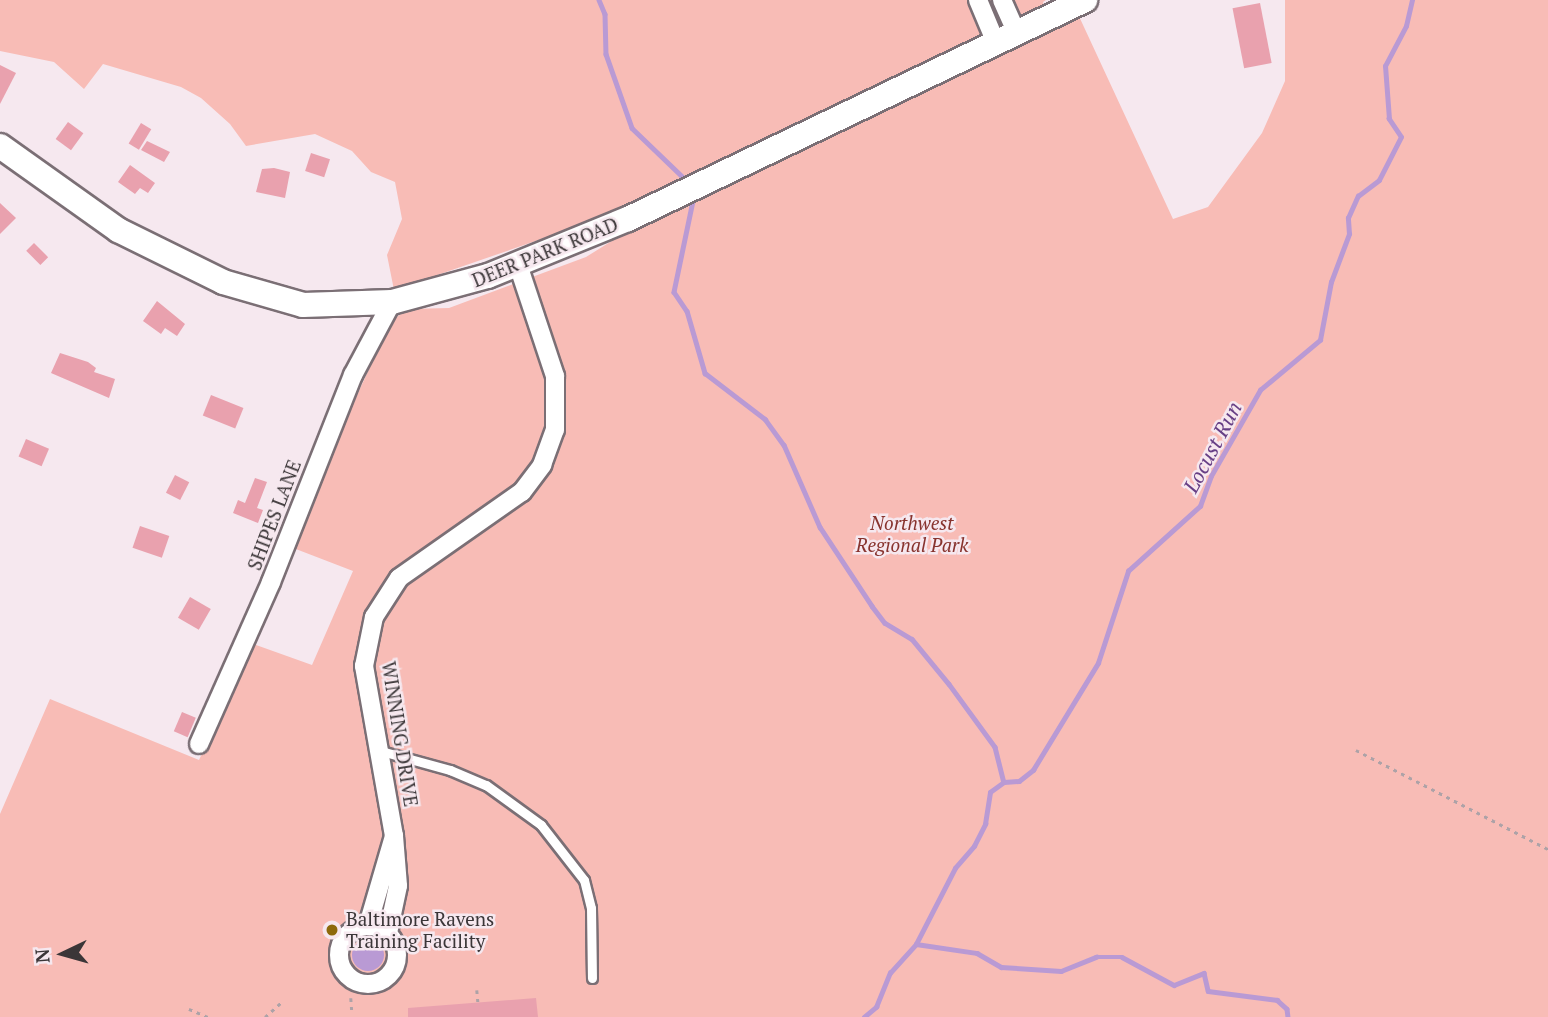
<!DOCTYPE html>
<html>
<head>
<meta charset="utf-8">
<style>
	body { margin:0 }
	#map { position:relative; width:1548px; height:1017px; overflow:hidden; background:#f6e8ef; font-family:"PT Serif",serif }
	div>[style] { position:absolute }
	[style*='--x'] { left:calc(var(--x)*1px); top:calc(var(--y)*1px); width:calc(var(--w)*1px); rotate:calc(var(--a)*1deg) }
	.green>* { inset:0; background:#f8bcb6 }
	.water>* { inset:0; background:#b99ad4 }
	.round { border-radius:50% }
	.stream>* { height:4.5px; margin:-2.25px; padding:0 2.25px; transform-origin:2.25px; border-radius:2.25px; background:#b99ad4 }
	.building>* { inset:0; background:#e9a1ae; transform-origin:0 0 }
	.path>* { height:2.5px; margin-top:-1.25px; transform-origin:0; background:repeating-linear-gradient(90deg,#ada2a7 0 3.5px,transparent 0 8.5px) }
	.roads { filter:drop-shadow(2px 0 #7b6f75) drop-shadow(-2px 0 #7b6f75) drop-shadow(0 2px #7b6f75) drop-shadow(0 -2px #7b6f75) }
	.lane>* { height:9px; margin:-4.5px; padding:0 4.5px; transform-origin:4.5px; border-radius:4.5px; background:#fff }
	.street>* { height:18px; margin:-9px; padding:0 9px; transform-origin:9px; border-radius:9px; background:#fff }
	.street>.ring { margin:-9px; padding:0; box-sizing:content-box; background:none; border:18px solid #fff; border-radius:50% }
	.secondary>* { height:24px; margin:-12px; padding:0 12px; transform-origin:12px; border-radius:12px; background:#fff }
	.dots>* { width:19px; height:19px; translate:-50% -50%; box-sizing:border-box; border:4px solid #f6e8ef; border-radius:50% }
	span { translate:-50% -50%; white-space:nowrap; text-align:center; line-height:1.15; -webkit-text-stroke:5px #f6e8ef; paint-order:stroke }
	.street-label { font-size:19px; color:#3b3638 }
	.park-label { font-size:19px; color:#88332e; font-style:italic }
	.poi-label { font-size:19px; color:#3b3638 }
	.left { translate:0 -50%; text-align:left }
	.water-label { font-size:21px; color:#673f85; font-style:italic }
	.north { position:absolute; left:28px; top:919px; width:70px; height:70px; -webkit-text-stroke:5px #f6e8ef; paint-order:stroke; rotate:265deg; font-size:19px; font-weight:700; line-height:28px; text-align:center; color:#3b3638 }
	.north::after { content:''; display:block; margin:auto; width:24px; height:32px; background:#3b3638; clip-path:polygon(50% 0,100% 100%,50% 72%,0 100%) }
</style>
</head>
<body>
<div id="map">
	<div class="green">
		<div style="clip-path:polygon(0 0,1046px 0,1043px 2px,1051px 24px,1077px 12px,1173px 219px,1208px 207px,1262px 133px,1285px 81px,1285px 0,1548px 0,1548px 1017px,0 1017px,0 814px,50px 699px,199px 760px,253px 644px,312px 665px,353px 571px,288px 546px,391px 321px,408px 309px,449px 308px,586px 257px,652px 216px,614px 214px,394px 290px,387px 255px,402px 219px,395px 182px,371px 172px,352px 151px,315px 134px,246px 146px,230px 124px,201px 98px,181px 87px,103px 64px,84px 89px,54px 62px,0 51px)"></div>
	</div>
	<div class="water">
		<div class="round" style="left:352px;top:939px;width:32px;height:32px"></div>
	</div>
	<div class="stream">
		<div style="--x:599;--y:0;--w:15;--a:67"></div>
		<div style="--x:605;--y:14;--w:40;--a:88.6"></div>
		<div style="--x:606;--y:54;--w:78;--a:70.6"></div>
		<div style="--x:632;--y:128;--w:76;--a:43.9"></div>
		<div style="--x:693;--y:201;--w:93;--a:101.8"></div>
		<div style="--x:674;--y:292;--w:23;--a:56"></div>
		<div style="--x:687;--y:311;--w:65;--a:73.8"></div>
		<div style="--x:705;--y:373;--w:76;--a:37.5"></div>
		<div style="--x:765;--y:419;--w:32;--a:54"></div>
		<div style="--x:784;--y:445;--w:90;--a:66.3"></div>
		<div style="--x:820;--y:527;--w:95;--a:56.6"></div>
		<div style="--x:872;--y:606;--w:21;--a:53"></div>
		<div style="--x:885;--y:623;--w:31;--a:31"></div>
		<div style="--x:912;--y:639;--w:58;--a:50.6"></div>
		<div style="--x:949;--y:684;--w:78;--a:53.9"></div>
		<div style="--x:995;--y:747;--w:36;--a:76"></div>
		<div style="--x:916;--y:944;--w:62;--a:8.4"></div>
		<div style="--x:977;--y:953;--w:28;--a:30"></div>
		<div style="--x:1001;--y:967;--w:60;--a:3.8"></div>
		<div style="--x:1061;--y:971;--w:38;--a:-22"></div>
		<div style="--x:1096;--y:957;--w:26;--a:0"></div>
		<div style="--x:1122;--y:957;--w:59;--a:28.3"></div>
		<div style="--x:1174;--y:985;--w:32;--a:-22"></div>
		<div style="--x:1204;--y:973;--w:18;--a:77"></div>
		<div style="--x:1208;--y:991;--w:70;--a:7.4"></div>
		<div style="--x:1277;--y:1000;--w:13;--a:42"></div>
		<div style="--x:1287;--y:1009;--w:8;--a:83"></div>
		<div style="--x:864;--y:1017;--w:16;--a:-40"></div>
		<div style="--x:876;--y:1007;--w:37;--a:-68"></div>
		<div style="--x:890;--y:973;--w:39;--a:-48"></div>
		<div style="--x:916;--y:944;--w:85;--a:-62.8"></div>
		<div style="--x:955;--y:868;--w:29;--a:-49"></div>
		<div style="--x:974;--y:846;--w:25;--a:-63"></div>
		<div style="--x:985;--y:824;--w:32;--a:-81"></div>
		<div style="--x:990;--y:792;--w:17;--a:-36"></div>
		<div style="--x:1004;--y:782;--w:15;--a:-4"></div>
		<div style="--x:1019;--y:781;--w:18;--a:-38"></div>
		<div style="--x:1033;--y:770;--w:125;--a:-58.7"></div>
		<div style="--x:1098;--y:663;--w:97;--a:-71.9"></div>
		<div style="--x:1128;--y:571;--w:97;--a:-42.1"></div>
		<div style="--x:1200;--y:506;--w:32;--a:-70"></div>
		<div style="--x:1211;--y:476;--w:99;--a:-60.3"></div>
		<div style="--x:1260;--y:390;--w:78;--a:-39.8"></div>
		<div style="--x:1320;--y:340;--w:59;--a:-79.3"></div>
		<div style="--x:1331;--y:282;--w:51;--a:-69.4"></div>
		<div style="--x:1349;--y:234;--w:16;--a:-94"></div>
		<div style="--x:1348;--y:218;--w:24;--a:-66"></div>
		<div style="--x:1358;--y:196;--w:26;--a:-37"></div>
		<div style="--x:1379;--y:180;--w:48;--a:-62.9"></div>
		<div style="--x:1401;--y:137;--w:22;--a:-124"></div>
		<div style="--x:1389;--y:119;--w:53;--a:-94.3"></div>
		<div style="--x:1385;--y:66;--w:45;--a:-62.3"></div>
		<div style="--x:1406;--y:26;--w:27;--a:-77"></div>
	</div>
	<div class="building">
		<div style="left:1260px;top:3px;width:61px;height:28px;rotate:79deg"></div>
		<div style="clip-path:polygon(0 65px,16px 73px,0 104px)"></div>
		<div style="left:68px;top:122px;width:19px;height:21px;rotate:36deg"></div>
		<div style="left:141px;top:123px;width:12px;height:24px;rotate:31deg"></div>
		<div style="clip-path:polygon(147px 141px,170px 152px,164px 162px,141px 150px)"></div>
		<div style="left:311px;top:153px;width:20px;height:19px;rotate:18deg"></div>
		<div style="clip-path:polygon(130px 165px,155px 183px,148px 193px,140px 188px,135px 194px,118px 182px)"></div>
		<div style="clip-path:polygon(274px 168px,290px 172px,285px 198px,256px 192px,262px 169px)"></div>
		<div style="clip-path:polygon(0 203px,16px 218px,0 234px)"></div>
		<div style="left:34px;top:243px;width:20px;height:11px;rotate:45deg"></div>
		<div style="clip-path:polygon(157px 301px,185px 324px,177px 336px,165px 328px,161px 334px,143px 321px)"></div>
		<div style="clip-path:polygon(60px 353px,88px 362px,96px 368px,94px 372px,115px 379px,109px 398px,51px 373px)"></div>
		<div style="left:211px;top:395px;width:35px;height:22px;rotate:22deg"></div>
		<div style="left:26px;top:439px;width:25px;height:19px;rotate:23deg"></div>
		<div style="left:175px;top:475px;width:16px;height:20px;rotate:27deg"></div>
		<div style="clip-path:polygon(255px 478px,267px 482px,257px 508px,263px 510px,258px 523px,233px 513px,238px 500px,245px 503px)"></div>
		<div style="left:140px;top:526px;width:31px;height:23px;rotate:19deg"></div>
		<div style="left:190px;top:597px;width:24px;height:24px;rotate:30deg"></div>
		<div style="left:182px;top:712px;width:15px;height:21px;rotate:23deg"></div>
		<div style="clip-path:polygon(536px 998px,538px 1017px,408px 1017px,408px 1008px)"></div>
	</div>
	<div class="path">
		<div style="--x:1356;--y:750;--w:216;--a:27.3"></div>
		<div style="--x:477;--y:990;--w:12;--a:85"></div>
		<div style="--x:351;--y:998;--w:14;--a:86"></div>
		<div style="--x:189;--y:1009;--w:21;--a:23"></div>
		<div style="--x:265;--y:1017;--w:24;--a:-42"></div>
	</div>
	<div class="roads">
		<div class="lane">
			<div style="--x:381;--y:751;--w:72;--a:15.4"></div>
			<div style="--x:450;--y:770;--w:39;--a:23"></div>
			<div style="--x:486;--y:785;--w:68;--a:36"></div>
			<div style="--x:541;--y:825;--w:70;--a:52"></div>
			<div style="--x:584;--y:880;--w:29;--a:76"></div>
			<div style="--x:591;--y:908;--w:70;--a:89.2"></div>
		</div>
		<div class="street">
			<div style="--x:978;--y:0;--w:47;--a:67.3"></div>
			<div style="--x:1002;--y:0;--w:36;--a:66"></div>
			<div style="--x:199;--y:744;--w:177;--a:-66"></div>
			<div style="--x:271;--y:582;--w:223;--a:-68.4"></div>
			<div style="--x:353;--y:375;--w:83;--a:-61.9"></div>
			<div style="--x:394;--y:836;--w:173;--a:-100"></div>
			<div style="--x:364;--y:666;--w:50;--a:-78.5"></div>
			<div style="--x:374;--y:617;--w:46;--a:-57.3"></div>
			<div style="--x:399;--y:578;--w:150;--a:-35"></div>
			<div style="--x:522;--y:492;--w:34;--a:-53"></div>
			<div style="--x:542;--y:465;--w:37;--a:-70"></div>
			<div style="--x:555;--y:430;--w:54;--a:-90"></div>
			<div style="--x:555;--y:376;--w:117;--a:-108.4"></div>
			<div style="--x:368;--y:925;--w:93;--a:-73.7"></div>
			<div style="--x:394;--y:836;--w:50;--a:85.4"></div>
			<div style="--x:398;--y:886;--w:48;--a:102"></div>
			<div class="ring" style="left:339px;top:926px;width:40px;height:40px"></div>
		</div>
		<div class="secondary">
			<div style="--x:0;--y:146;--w:145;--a:35.4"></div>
			<div style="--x:118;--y:230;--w:117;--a:26.3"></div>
			<div style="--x:223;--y:282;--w:83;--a:16"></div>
			<div style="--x:303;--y:305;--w:89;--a:-1.9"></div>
			<div style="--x:392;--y:302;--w:99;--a:-15.2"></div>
			<div style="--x:488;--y:276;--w:151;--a:-22.2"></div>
			<div style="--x:628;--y:219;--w:507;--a:-25.6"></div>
		</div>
	</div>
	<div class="dots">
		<div style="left:332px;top:930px;background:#8d690b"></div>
	</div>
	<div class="street-label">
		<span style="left:545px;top:252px;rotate:-22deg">DEER PARK ROAD</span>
		<span style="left:274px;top:515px;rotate:-69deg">SHIPES LANE</span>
		<span style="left:400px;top:734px;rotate:81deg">WINNING DRIVE</span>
	</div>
	<div class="park-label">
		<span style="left:912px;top:534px">Northwest<br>Regional Park</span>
	</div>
	<div class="poi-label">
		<span class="left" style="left:346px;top:930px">Baltimore Ravens<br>Training Facility</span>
	</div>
	<div class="water-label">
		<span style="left:1212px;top:447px;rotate:-62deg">Locust Run</span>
	</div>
	<div class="north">N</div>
</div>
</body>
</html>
